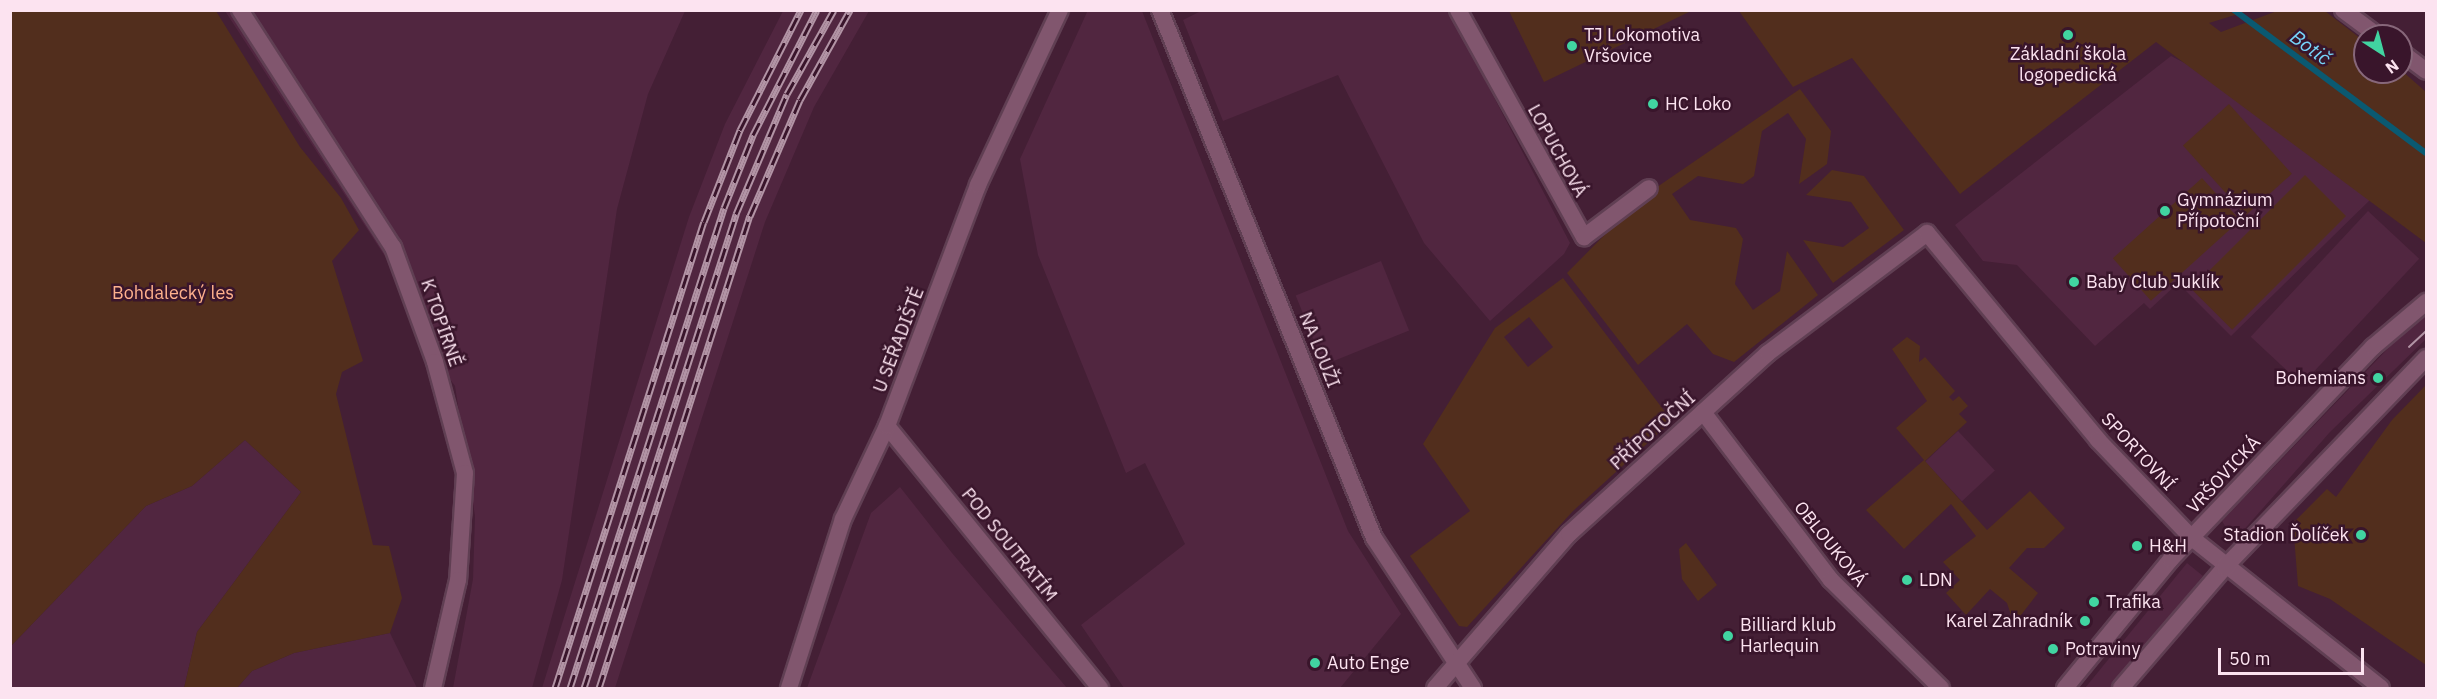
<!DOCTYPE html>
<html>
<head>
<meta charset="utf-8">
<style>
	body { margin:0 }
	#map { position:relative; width:2437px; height:699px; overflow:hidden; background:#441f35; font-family:"IBM Plex Sans",sans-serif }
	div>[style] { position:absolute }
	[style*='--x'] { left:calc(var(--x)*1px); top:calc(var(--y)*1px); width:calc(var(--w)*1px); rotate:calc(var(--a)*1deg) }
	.built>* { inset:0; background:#512640; transform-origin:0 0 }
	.green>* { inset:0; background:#522e1d; transform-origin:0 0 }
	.stream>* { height:6px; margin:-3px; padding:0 3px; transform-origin:3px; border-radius:3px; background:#0a5971 }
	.roads { filter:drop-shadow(2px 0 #603f53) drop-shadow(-2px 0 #603f53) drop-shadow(0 2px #603f53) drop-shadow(0 -2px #603f53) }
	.minor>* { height:16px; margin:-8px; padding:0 8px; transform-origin:8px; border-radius:8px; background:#81566e }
	.tertiary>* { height:16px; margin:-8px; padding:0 8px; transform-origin:8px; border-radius:8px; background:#81566e }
	.secondary>* { height:16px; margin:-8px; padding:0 8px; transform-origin:8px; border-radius:8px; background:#81566e }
	.tram>* { height:1.5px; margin:-0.75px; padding:0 0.75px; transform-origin:0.75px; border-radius:0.75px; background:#b294a5 }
	.rail>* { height:7px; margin-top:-3.5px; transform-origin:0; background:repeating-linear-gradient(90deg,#39152b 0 14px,#b294a5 0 28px); box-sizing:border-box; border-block:2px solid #b294a5 }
	.dots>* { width:16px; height:16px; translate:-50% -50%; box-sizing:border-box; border:3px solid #39152b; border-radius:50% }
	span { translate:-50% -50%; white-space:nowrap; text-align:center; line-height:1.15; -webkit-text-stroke:5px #39152b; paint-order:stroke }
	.poi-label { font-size:18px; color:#fce3f0 }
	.left { translate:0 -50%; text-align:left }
	.right { translate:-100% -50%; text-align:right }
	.street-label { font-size:18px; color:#fce3f0 }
	.park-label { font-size:18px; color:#feb18d }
	.water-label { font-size:20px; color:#76d4f8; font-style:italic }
	.frame { position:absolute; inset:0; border:12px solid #fce3f0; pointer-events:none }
	.north { position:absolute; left:2353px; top:24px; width:60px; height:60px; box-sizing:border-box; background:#39152b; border:2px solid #87677a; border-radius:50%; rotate:144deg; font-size:16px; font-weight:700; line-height:24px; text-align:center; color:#fce3f0 }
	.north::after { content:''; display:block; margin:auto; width:21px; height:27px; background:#41d4a1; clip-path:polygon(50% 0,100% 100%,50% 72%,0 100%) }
	.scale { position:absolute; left:2218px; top:648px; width:146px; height:27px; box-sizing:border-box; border:3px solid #fce3f0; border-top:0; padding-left:8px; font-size:18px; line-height:21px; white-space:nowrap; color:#fce3f0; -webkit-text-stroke:4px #39152b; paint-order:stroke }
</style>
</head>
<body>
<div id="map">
	<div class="built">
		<div style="clip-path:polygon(1088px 10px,1142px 11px,1348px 531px,1401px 614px,1340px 688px,1124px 688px,1081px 625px,1185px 544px,1145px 463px,1126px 473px,1038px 255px,1020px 159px)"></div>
		<div style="clip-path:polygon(1203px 10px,1449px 11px,1570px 243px,1564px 254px,1490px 321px,1424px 243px,1338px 75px,1223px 121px,1183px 20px)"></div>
		<div style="clip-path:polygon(225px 11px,685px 11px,648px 94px,617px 209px,562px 580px,532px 688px,453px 688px,473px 579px,475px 516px,455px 386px,414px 330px,386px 258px)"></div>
		<div style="clip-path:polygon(783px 11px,869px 11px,814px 107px,765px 222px,615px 688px,542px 688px,689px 217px,725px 124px)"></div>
		<div style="clip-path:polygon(2171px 56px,2202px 72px,2372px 198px,2231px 336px,2178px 283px,2150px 309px,2144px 303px,2095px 346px,2017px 265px,1983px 261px,1955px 225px)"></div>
		<div style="left:2368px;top:211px;width:70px;height:172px;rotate:43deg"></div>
		<div style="left:1381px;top:261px;width:75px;height:92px;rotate:68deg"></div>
		<div style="clip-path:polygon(2426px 309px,2426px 339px,2330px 432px,2234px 541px,2222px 521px)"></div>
		<div style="left:1958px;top:431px;width:54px;height:45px;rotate:47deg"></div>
		<div style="clip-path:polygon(245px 440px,301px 492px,197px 632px,184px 688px,11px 688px,11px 646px,146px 506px,192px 486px)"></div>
		<div style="clip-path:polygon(900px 487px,952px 553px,1067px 688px,807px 688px,871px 513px)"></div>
		<div style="clip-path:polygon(2187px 563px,2203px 576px,2110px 688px,2085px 688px)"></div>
		<div style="clip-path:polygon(390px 633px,417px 688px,237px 688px,252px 671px,294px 653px)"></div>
	</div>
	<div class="green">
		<div style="clip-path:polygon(11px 10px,216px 11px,300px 147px,341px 198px,359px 230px,332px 261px,363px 361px,342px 372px,336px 394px,373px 545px,389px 546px,402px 598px,390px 633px,294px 653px,252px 671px,237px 688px,184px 688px,197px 632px,301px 492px,245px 440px,192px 486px,146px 506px,11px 646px)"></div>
		<div style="clip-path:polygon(1509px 11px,1691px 11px,1544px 82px)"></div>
		<div style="clip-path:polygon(1739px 11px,2248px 11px,2209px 23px,2221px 32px,2277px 11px,2325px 11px,2365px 42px,2365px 72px,2401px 70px,2426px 92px,2426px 243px,2156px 42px,1960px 194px,1852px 58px,1793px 87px)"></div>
		<div style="clip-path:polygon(1800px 89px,1831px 131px,1827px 164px,1799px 184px,1806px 139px,1788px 113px,1762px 131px,1754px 176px,1743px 184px,1698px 176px,1672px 194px,1690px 220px,1736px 228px,1743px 239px,1735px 284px,1753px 310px,1780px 291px,1787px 251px,1818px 295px,1734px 362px,1713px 354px,1687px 324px,1638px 365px,1567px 273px,1641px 198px)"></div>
		<div style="left:2229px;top:104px;width:94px;height:62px;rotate:48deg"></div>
		<div style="clip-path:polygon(1832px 170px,1864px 176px,1904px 230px,1833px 283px,1803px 240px,1843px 247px,1869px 228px,1851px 202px,1806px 195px)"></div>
		<div style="left:2305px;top:175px;width:58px;height:161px;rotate:45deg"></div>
		<div style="left:2202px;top:178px;width:57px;height:120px;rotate:48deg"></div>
		<div style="clip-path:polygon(evenodd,1563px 278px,1672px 421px,1573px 511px,1467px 627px,1459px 626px,1410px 556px,1470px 511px,1423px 444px,1495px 328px,1563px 278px,1529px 317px,1553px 347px,1528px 367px,1504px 337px,1529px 317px)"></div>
		<div style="clip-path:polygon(1907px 337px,1920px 346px,1919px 362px,1925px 357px,1955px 391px,1949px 397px,1953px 401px,1959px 396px,1968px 406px,1959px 414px,1967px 422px,1925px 461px,1987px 530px,2030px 491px,2065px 528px,2044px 548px,2027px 548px,2009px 568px,2038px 593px,2014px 624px,2007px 603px,1990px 589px,1966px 615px,1946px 593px,1960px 580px,1943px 562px,1976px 536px,1951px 504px,1904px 549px,1866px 510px,1924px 460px,1896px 428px,1927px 401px,1892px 349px)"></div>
		<div style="clip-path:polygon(2426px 385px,2426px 665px,2330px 599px,2298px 586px,2293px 523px,2327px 489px,2336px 497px,2392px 420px)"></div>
		<div style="clip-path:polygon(1686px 543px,1717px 585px,1698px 601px,1682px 579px,1679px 549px)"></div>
	</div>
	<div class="stream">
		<div style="--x:2234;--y:10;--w:239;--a:36.7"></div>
	</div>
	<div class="roads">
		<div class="minor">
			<div style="--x:240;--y:10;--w:282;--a:57.2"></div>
			<div style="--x:393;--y:247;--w:122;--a:69.9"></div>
			<div style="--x:435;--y:362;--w:115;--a:74.9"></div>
			<div style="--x:465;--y:473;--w:107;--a:93.7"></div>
			<div style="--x:458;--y:580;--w:111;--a:103"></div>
			<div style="--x:1160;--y:10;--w:570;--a:67.94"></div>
			<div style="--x:1374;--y:538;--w:180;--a:56.6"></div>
			<div style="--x:1458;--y:10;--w:260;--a:61"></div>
			<div style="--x:1584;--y:237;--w:81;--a:-37"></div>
			<div style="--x:2343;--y:10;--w:44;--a:36.6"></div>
			<div style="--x:2401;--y:52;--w:31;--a:37"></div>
			<div style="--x:1703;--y:412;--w:211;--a:52.7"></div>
			<div style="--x:1831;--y:580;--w:154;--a:44.5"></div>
			<div style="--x:887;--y:426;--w:338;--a:50.9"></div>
			<div style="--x:789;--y:688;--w:177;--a:-72.3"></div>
			<div style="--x:843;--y:519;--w:103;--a:-64.7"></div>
			<div style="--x:887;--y:426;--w:258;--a:-69.3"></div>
			<div style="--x:978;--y:185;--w:193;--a:-64.9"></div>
			<div style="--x:1435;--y:688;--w:204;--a:-49"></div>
			<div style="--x:1569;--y:534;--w:269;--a:-42.3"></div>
			<div style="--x:1768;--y:353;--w:199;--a:-37"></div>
			<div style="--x:1927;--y:233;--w:268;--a:50.4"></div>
			<div style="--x:2098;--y:440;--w:136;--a:46.2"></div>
		</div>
		<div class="tertiary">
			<div style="--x:2192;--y:538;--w:241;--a:38.4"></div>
		</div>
		<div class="secondary">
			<div style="--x:2065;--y:688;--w:167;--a:-50.6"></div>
			<div style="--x:2171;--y:559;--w:293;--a:-46.4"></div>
			<div style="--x:2373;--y:347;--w:70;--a:-40.3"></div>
			<div style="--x:2121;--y:688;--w:160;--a:-49.3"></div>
			<div style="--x:2225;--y:567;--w:290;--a:-46.1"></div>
		</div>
	</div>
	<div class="tram">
		<div style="--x:2409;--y:347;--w:23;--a:-43"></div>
	</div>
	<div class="rail">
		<div style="--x:555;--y:688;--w:489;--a:-72.3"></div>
		<div style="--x:704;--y:222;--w:99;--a:-68.6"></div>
		<div style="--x:740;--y:130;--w:135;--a:-63.1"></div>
		<div style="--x:570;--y:688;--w:504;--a:-72.21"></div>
		<div style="--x:724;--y:208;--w:79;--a:-68.3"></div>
		<div style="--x:753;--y:135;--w:140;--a:-62.9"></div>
		<div style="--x:584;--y:688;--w:498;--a:-72.2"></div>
		<div style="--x:736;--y:214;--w:130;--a:-67"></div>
		<div style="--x:787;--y:94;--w:96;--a:-60.8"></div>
		<div style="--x:599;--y:688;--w:496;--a:-72.3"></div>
		<div style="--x:750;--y:216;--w:126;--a:-66.7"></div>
		<div style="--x:800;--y:100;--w:103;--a:-60.9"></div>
	</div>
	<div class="dots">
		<div style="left:2068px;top:35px;background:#41d4a1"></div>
		<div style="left:1572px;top:46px;background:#41d4a1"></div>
		<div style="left:1653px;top:104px;background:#41d4a1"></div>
		<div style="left:2165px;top:211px;background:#41d4a1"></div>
		<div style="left:2074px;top:282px;background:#41d4a1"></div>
		<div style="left:2378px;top:378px;background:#41d4a1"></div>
		<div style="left:2361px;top:535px;background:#41d4a1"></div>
		<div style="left:2137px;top:546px;background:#41d4a1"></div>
		<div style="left:1907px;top:580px;background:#41d4a1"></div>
		<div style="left:2094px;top:602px;background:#41d4a1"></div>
		<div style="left:2085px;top:621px;background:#41d4a1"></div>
		<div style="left:1728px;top:636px;background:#41d4a1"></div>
		<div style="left:2053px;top:649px;background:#41d4a1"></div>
		<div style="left:1315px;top:663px;background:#41d4a1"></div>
	</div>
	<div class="poi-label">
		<span class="left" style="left:1584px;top:46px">TJ Lokomotiva<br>Vršovice</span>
		<span style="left:2068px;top:65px">Základní škola<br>logopedická</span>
		<span class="left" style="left:1665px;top:104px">HC Loko</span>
		<span class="left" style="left:2177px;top:211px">Gymnázium<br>Přípotoční</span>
		<span class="left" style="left:2086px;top:282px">Baby Club Juklík</span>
		<span class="right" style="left:2366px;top:378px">Bohemians</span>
		<span class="right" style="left:2349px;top:535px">Stadion Ďolíček</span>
		<span class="left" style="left:2149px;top:546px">H&amp;H</span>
		<span class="left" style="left:1919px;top:580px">LDN</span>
		<span class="left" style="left:2106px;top:602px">Trafika</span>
		<span class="right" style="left:2073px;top:621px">Karel Zahradník</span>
		<span class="left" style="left:1740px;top:636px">Billiard klub<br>Harlequin</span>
		<span class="left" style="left:2065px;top:649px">Potraviny</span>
		<span class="left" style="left:1327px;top:663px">Auto Enge</span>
	</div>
	<div class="street-label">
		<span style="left:1557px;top:151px;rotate:61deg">LOPUCHOVÁ</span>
		<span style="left:441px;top:323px;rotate:71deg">K TOPÍRNĚ</span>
		<span style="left:899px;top:340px;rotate:-69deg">U SEŘADIŠTĚ</span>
		<span style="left:1319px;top:350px;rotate:68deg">NA LOUŽI</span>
		<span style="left:1653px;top:431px;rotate:-42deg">PŘÍPOTOČNÍ</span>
		<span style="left:2138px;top:452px;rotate:47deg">SPORTOVNÍ</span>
		<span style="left:2224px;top:475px;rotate:-47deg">VRŠOVICKÁ</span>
		<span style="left:1830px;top:544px;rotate:51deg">OBLOUKOVÁ</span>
		<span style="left:1009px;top:545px;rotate:51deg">POD SOUTRATÍM</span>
	</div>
	<div class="park-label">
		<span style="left:173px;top:293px">Bohdalecký les</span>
	</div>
	<div class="water-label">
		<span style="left:2311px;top:47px;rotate:36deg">Botič</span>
	</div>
	<div class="frame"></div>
	<div class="north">N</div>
	<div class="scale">50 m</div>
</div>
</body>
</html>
